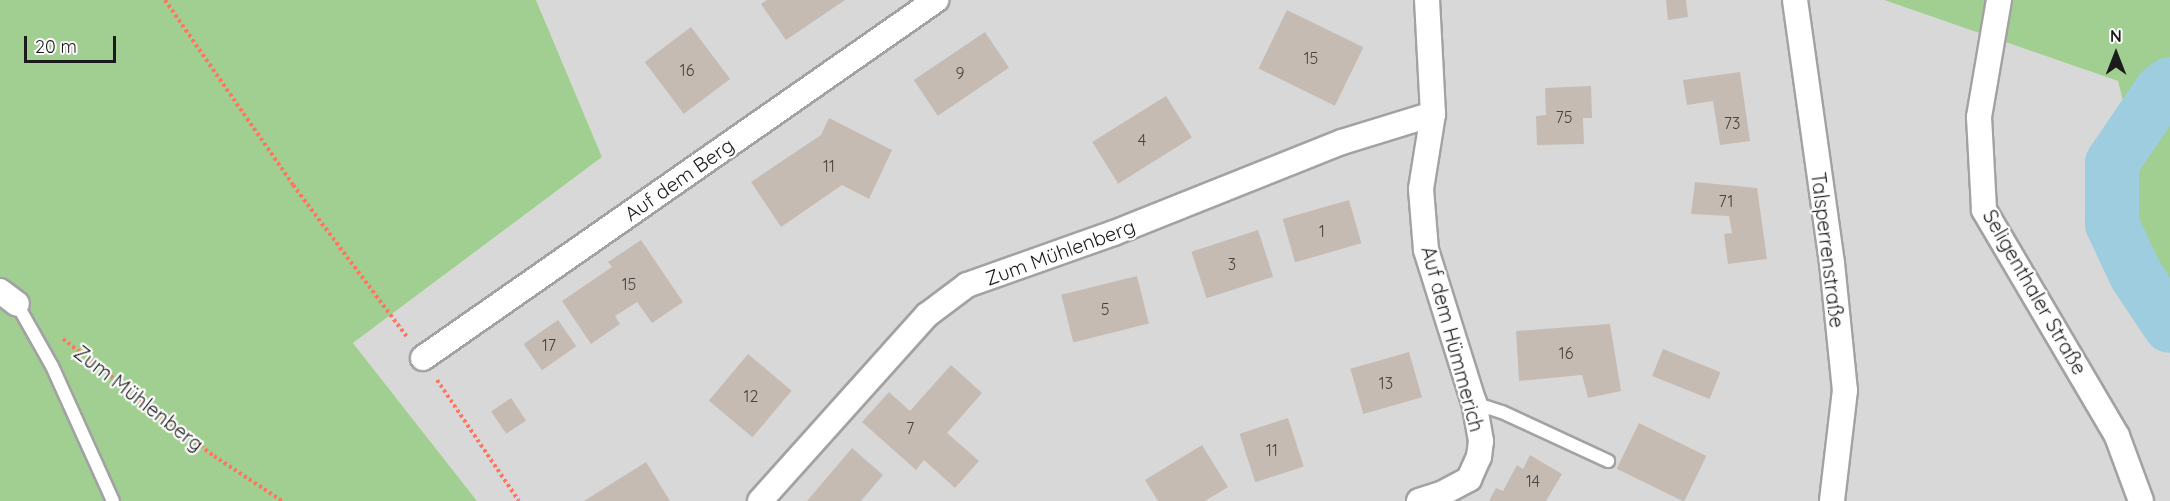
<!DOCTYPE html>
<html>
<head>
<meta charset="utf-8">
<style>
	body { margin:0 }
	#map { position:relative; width:2170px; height:501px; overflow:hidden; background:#ede9df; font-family:Quicksand,sans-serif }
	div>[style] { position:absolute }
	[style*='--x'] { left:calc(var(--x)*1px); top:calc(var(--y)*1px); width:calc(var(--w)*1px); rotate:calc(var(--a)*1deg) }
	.residential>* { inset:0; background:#d9d8d8 }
	.forest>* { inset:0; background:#a1cf92 }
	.river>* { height:54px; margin:-27px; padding:0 27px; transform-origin:27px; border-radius:27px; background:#9dcdde }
	.building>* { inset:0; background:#c5bbb3; transform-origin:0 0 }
	.path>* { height:4px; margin-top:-2px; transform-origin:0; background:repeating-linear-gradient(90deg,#ff755f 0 3px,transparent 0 6px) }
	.roads { filter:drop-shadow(2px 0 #a2a2a2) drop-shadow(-2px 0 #a2a2a2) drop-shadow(0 2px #a2a2a2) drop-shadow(0 -2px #a2a2a2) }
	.service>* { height:12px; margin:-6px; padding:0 6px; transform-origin:6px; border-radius:6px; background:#fff }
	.minor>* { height:24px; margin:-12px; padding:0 12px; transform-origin:12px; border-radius:12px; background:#fff }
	span { translate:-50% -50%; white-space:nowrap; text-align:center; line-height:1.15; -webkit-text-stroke:4.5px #fff; paint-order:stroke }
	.number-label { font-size:16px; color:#464341 }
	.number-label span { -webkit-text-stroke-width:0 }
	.street-label { font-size:20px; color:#1b1b1b }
	.north { position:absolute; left:2086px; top:24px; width:60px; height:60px; -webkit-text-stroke:4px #fff; paint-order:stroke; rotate:0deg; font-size:16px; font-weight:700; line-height:24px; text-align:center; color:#1b1b1b }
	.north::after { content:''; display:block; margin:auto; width:21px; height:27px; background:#1b1b1b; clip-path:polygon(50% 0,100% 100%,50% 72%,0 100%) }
	.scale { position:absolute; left:24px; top:36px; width:92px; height:27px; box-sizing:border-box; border:3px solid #1b1b1b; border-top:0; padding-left:8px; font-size:18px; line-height:21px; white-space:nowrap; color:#1b1b1b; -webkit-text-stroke:4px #fff; paint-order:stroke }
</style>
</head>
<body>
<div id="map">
	<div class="residential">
		<div style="clip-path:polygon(536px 0,1884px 0,2118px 81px,2132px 138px,2137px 236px,2170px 317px,2170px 501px,477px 501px,353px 343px,602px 157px)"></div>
	</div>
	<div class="forest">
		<div style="clip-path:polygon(0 0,536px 0,602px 157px,353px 343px,477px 501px,0 501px)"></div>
		<div style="clip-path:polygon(1884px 0,2170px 0,2170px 317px,2137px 236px,2132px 138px,2118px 81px)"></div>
	</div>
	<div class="river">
		<div style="--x:2170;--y:84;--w:11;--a:142"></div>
		<div style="--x:2161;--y:91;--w:87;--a:124.2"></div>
		<div style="--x:2112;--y:163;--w:61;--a:90"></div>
		<div style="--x:2112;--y:224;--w:56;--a:64.8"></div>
		<div style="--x:2136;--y:275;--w:61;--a:56.3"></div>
	</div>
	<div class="building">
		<div style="clip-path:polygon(767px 0,845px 0,786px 40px,761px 4px)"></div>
		<div style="clip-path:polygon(1666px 0,1686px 0,1688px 17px,1668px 20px)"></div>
		<div style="left:1287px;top:10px;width:85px;height:65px;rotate:26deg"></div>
		<div style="left:691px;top:27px;width:65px;height:58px;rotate:53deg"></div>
		<div style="left:985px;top:32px;width:43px;height:86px;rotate:56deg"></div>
		<div style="clip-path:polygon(1740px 72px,1750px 141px,1720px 145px,1713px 101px,1687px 105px,1683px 80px)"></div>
		<div style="clip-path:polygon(1591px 86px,1592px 118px,1583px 118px,1584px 144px,1537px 145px,1536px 116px,1546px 115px,1545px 88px)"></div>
		<div style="left:1166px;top:96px;width:49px;height:87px;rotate:58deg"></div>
		<div style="clip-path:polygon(829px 118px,892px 150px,869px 199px,842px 185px,781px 227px,751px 182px,821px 135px)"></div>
		<div style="clip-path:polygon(1695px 182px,1757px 188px,1767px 259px,1728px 264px,1724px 234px,1732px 233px,1729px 216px,1691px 214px)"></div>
		<div style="left:1349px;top:200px;width:45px;height:69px;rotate:74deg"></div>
		<div style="left:1258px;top:230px;width:49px;height:70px;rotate:72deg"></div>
		<div style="clip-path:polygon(641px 240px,683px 302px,652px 323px,637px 302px,615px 316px,620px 324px,591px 344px,562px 301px,612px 267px,608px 262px)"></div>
		<div style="left:1137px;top:276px;width:49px;height:78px;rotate:76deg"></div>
		<div style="left:558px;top:320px;width:32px;height:42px;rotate:55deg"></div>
		<div style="clip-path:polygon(1610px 324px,1621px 391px,1588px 398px,1582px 375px,1519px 381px,1516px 331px)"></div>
		<div style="left:1663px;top:349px;width:62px;height:29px;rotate:22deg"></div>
		<div style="left:1409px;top:352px;width:47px;height:61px;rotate:74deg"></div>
		<div style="left:748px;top:354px;width:57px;height:61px;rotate:40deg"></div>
		<div style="clip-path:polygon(951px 365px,982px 393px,947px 433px,979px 461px,955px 488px,924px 460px,916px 470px,862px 422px,889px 392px,910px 411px)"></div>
		<div style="left:511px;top:398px;width:27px;height:24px;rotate:56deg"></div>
		<div style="left:1288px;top:418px;width:51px;height:51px;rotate:72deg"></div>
		<div style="left:1639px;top:423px;width:75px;height:51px;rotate:26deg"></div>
		<div style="clip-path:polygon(1202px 445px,1228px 487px,1205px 501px,1158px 501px,1145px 480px)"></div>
		<div style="clip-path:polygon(852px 448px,883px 475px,861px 501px,807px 501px)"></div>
		<div style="clip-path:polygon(1530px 455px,1562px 474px,1546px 501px,1489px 501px,1496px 488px,1503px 491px,1517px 465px,1523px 469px)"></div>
		<div style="clip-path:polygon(646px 462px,670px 501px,584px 501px)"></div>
	</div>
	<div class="path">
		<div style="--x:165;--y:0;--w:225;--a:55.3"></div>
		<div style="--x:293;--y:185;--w:190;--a:53.1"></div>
		<div style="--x:63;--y:339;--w:191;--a:37.8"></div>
		<div style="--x:214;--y:456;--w:82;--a:33.5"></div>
		<div style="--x:437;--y:380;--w:146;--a:55.9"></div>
	</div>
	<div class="roads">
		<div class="service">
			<div style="--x:17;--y:304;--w:71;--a:60.6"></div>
			<div style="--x:52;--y:366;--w:148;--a:65.7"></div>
			<div style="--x:1474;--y:403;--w:29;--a:18"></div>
			<div style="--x:1502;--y:412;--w:117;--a:24.8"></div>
		</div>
		<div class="minor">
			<div style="--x:1795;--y:0;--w:266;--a:82"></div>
			<div style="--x:1832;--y:263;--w:128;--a:84.2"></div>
			<div style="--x:1845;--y:390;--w:112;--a:96.7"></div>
			<div style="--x:1999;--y:0;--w:119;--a:99.7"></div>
			<div style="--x:1979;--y:117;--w:93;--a:86.9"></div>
			<div style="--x:1984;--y:210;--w:262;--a:59.5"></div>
			<div style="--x:2117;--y:436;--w:69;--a:69.7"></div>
			<div style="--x:0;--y:291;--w:21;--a:37"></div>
			<div style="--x:423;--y:358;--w:626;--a:-34.91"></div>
			<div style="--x:760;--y:501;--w:250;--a:-48.1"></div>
			<div style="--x:927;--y:315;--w:50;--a:-36.9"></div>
			<div style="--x:967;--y:285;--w:156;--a:-19.5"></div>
			<div style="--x:1114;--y:233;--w:245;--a:-21.8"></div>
			<div style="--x:1342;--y:142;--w:95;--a:-17.1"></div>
			<div style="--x:1419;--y:501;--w:23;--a:-18"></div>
			<div style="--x:1441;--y:494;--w:32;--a:-28"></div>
			<div style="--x:1469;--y:479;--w:24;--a:-66"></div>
			<div style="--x:1479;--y:457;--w:16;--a:-83"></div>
			<div style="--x:1481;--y:441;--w:39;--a:-100"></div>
			<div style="--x:1474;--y:403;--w:160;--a:-107.4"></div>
			<div style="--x:1426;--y:250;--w:61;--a:-94.7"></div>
			<div style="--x:1421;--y:189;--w:76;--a:-80.9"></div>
			<div style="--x:1433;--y:114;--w:114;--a:-93"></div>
		</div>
	</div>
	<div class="number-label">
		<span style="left:1311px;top:58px">15</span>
		<span style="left:687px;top:70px">16</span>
		<span style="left:960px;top:73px">9</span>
		<span style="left:1564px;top:117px">75</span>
		<span style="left:1732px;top:123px">73</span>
		<span style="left:1142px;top:140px">4</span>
		<span style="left:829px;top:166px">11</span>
		<span style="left:1726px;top:201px">71</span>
		<span style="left:1322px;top:231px">1</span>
		<span style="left:1232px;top:264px">3</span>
		<span style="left:629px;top:284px">15</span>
		<span style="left:1105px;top:309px">5</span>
		<span style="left:549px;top:345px">17</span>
		<span style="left:1566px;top:353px">16</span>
		<span style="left:1386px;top:383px">13</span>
		<span style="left:751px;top:396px">12</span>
		<span style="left:910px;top:428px">7</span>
		<span style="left:1272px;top:450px">11</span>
		<span style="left:1533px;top:481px">14</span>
	</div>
	<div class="street-label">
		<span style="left:679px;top:179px;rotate:-35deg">Auf dem Berg</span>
		<span style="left:1828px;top:250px;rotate:83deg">Talsperrenstraße</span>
		<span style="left:1060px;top:252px;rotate:-20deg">Zum Mühlenberg</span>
		<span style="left:2035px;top:292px;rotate:60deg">Seligenthaler Straße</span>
		<span style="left:1453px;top:339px;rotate:75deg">Auf dem Hümmerich</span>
		<span style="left:139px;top:398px;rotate:38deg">Zum Mühlenberg</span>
	</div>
	<div class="north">N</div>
	<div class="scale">20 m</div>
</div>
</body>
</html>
